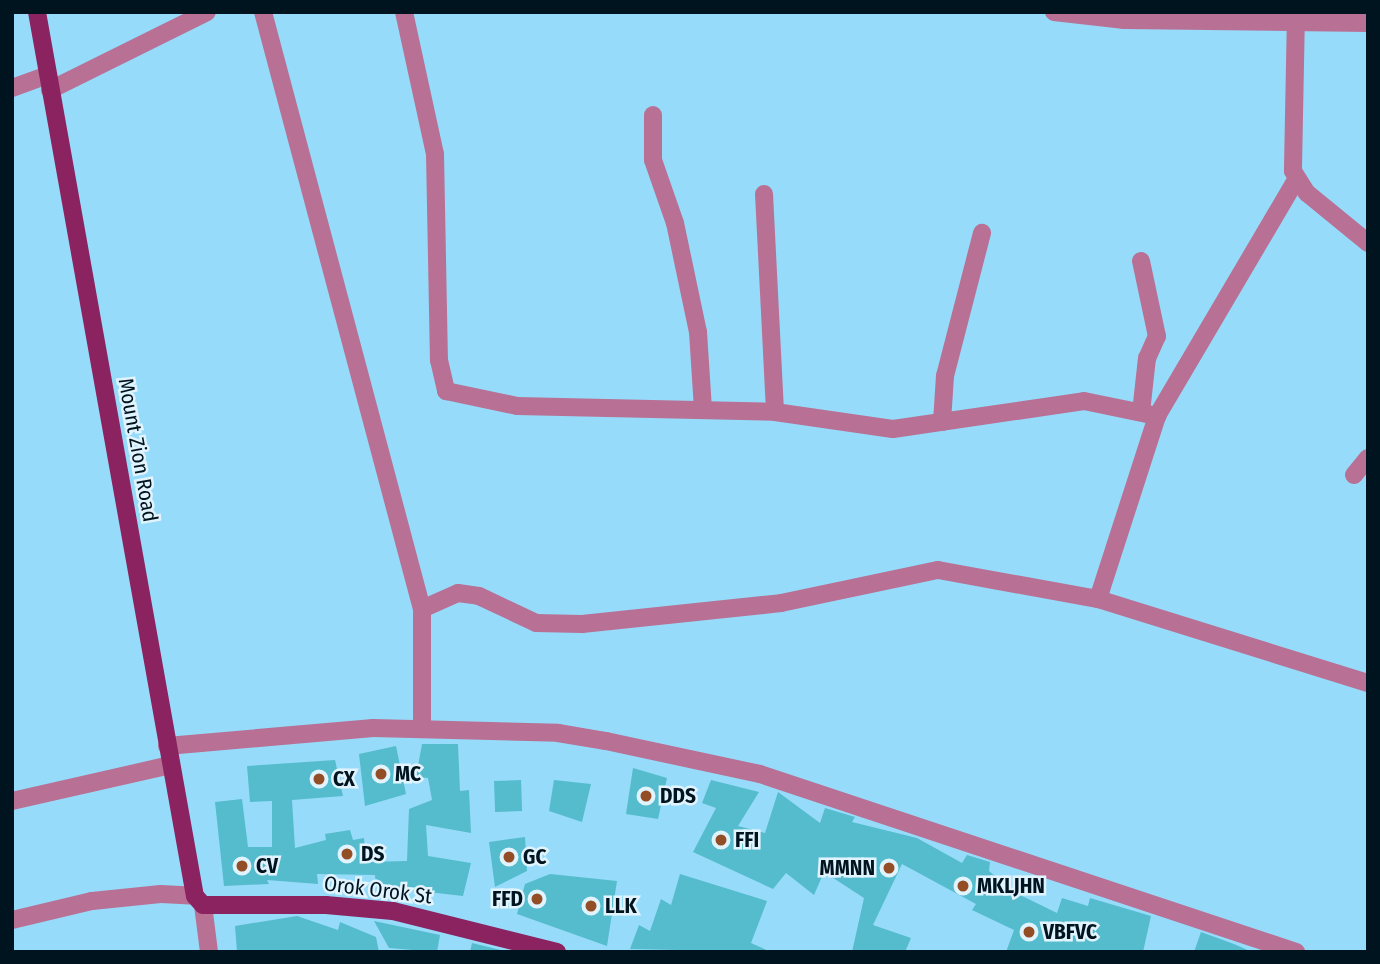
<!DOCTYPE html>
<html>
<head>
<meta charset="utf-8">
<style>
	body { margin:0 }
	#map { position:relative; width:1380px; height:964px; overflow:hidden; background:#97dbfa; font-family:"Fira Sans Condensed",sans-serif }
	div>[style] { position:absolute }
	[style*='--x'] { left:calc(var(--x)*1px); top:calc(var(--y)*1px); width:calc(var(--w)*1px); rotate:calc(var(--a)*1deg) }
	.building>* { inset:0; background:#54bccc; transform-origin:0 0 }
	.minor>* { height:18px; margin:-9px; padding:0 9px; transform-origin:9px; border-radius:9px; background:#b87195 }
	.major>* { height:18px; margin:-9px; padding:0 9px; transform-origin:9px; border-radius:9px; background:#8b2360 }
	.dots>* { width:19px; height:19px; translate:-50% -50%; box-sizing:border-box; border:4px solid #e1f4fe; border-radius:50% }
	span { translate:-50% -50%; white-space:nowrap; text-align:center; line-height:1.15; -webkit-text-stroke:5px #e1f4fe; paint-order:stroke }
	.street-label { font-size:21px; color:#00141f }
	.poi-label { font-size:21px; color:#00141f; font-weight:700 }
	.left { translate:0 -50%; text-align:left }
	.right { translate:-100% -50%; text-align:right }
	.frame { position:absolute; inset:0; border:14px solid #00141f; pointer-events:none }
</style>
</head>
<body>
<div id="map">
	<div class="building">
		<div style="clip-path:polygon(422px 744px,458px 744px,460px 791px,469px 790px,471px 833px,426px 825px,428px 856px,471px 863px,463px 896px,376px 886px,375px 875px,317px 874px,318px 884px,267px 880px,269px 884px,224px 886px,215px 802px,242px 799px,248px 847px,272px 847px,272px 801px,250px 802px,247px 766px,335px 760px,343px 796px,292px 800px,295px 848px,326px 840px,325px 834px,350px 830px,353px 840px,364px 838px,366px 862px,407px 861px,409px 809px,432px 800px,428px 778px,416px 777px)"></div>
		<div style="clip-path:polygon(396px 746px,406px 794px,365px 806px,359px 754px)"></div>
		<div style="clip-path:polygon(633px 768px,667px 778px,658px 819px,626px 814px)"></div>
		<div style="left:521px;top:780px;width:31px;height:27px;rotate:88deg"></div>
		<div style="clip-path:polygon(554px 780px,591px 784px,582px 822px,549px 811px)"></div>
		<div style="clip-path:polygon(711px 780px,759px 792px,738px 826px,765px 833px,778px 792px,820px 823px,825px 808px,855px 817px,852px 822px,917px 838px,962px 863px,967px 855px,990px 862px,989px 871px,1014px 892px,1057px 913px,1062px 898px,1088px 906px,1090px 898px,1151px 916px,1143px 952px,1006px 952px,1014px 930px,972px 910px,976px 904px,902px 864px,873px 925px,911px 938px,905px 952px,852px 952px,864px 898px,824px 872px,814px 895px,786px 873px,773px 889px,693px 852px,716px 808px,702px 803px)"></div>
		<div style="clip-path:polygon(525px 837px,527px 871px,495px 887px,489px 842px)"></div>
		<div style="clip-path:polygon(550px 874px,617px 881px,607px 946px,517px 914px,525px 884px)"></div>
		<div style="clip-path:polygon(680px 874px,767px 901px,751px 943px,771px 952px,630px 949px,639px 925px,650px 931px,661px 899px,671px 905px)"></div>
		<div style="clip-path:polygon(297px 916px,338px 930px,340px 922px,376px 937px,379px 952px,237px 952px,235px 926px)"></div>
		<div style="clip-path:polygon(374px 921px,440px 935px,437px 952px,389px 948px)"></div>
		<div style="clip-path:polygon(1201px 932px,1234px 944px,1252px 952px,1194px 952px)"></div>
		<div style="clip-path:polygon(472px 943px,509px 952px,470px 952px)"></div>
	</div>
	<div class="minor">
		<div style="--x:263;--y:12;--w:618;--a:75.09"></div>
		<div style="--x:422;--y:609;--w:120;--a:90"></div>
		<div style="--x:404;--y:12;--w:145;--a:77.7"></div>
		<div style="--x:435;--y:154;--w:206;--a:88.9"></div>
		<div style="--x:439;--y:360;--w:32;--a:77"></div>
		<div style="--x:446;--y:391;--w:73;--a:11.9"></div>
		<div style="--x:517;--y:406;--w:258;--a:1.3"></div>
		<div style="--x:775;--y:412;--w:119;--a:8.2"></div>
		<div style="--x:893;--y:429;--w:193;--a:-8.3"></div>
		<div style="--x:1084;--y:401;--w:75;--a:11.6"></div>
		<div style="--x:1054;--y:12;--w:69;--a:6.6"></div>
		<div style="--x:1123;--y:20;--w:245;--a:0.7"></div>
		<div style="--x:1296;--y:12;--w:159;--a:91.1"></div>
		<div style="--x:1293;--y:171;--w:26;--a:58"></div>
		<div style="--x:1307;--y:193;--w:79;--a:39.3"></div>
		<div style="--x:12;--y:88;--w:37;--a:-20"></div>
		<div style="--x:50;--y:90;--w:175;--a:-26.4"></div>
		<div style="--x:653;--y:115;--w:45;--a:90"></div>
		<div style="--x:653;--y:160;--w:67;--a:70.8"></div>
		<div style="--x:675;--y:223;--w:111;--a:78.1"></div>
		<div style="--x:698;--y:332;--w:77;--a:86.3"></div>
		<div style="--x:764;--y:194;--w:218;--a:87.1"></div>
		<div style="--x:1141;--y:261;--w:77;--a:78"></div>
		<div style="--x:1157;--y:336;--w:24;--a:114"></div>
		<div style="--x:1147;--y:358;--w:54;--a:96.3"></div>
		<div style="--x:942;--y:422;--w:46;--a:-86.3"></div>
		<div style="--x:945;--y:376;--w:148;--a:-75.5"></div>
		<div style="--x:1354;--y:475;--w:22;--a:-51"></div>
		<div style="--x:1098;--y:599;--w:192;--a:-72.1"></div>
		<div style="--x:1157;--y:416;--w:274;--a:-59.5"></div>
		<div style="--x:422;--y:609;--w:39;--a:-24"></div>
		<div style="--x:458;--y:593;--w:21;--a:8"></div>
		<div style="--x:479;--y:596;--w:63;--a:25.3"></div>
		<div style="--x:536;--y:623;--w:46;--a:1.2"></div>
		<div style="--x:582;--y:624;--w:200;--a:-6"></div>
		<div style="--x:781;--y:603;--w:160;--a:-11.9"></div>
		<div style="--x:938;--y:570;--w:163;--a:10.3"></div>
		<div style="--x:1098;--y:599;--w:283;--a:17.3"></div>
		<div style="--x:167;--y:746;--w:207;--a:-5"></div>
		<div style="--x:373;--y:728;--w:185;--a:1.5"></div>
		<div style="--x:558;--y:733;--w:49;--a:9.5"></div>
		<div style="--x:606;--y:741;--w:157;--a:12.1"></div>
		<div style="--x:760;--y:774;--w:565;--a:18.37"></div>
		<div style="--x:12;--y:801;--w:163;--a:-12.8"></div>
		<div style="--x:203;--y:905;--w:47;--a:82.7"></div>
		<div style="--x:12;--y:920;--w:82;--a:-13.4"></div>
		<div style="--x:92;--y:901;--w:69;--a:-5.8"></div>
		<div style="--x:161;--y:894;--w:34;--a:3"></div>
	</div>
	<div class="major">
		<div style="--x:37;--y:12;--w:898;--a:79.87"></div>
		<div style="--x:195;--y:896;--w:12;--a:48"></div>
		<div style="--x:203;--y:905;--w:123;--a:0"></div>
		<div style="--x:326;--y:905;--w:67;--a:5.1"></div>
		<div style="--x:393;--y:911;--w:169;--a:14"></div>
	</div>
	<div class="dots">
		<div style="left:381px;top:774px;background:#944e25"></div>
		<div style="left:319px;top:779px;background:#944e25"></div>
		<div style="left:646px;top:796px;background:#944e25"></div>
		<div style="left:721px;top:840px;background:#944e25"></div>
		<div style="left:347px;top:854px;background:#944e25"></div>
		<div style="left:509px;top:857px;background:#944e25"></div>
		<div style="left:242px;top:866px;background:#944e25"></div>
		<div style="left:889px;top:868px;background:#944e25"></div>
		<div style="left:963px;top:886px;background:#944e25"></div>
		<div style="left:537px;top:899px;background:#944e25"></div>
		<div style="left:591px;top:906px;background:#944e25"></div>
		<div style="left:1029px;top:932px;background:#944e25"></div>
	</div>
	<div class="street-label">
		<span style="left:138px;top:450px;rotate:80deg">Mount Zion Road</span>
		<span style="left:378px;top:890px;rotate:7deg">Orok Orok St</span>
	</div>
	<div class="poi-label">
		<span class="left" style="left:395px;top:774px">MC</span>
		<span class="left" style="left:333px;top:779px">CX</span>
		<span class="left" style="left:660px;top:796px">DDS</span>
		<span class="left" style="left:735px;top:840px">FFI</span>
		<span class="left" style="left:361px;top:854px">DS</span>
		<span class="left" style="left:523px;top:857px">GC</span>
		<span class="left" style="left:256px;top:866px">CV</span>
		<span class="right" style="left:875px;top:868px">MMNN</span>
		<span class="left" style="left:977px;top:886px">MKLJHN</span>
		<span class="right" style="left:523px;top:899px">FFD</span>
		<span class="left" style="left:605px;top:906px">LLK</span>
		<span class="left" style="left:1043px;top:932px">VBFVC</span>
	</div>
	<div class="frame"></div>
</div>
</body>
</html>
